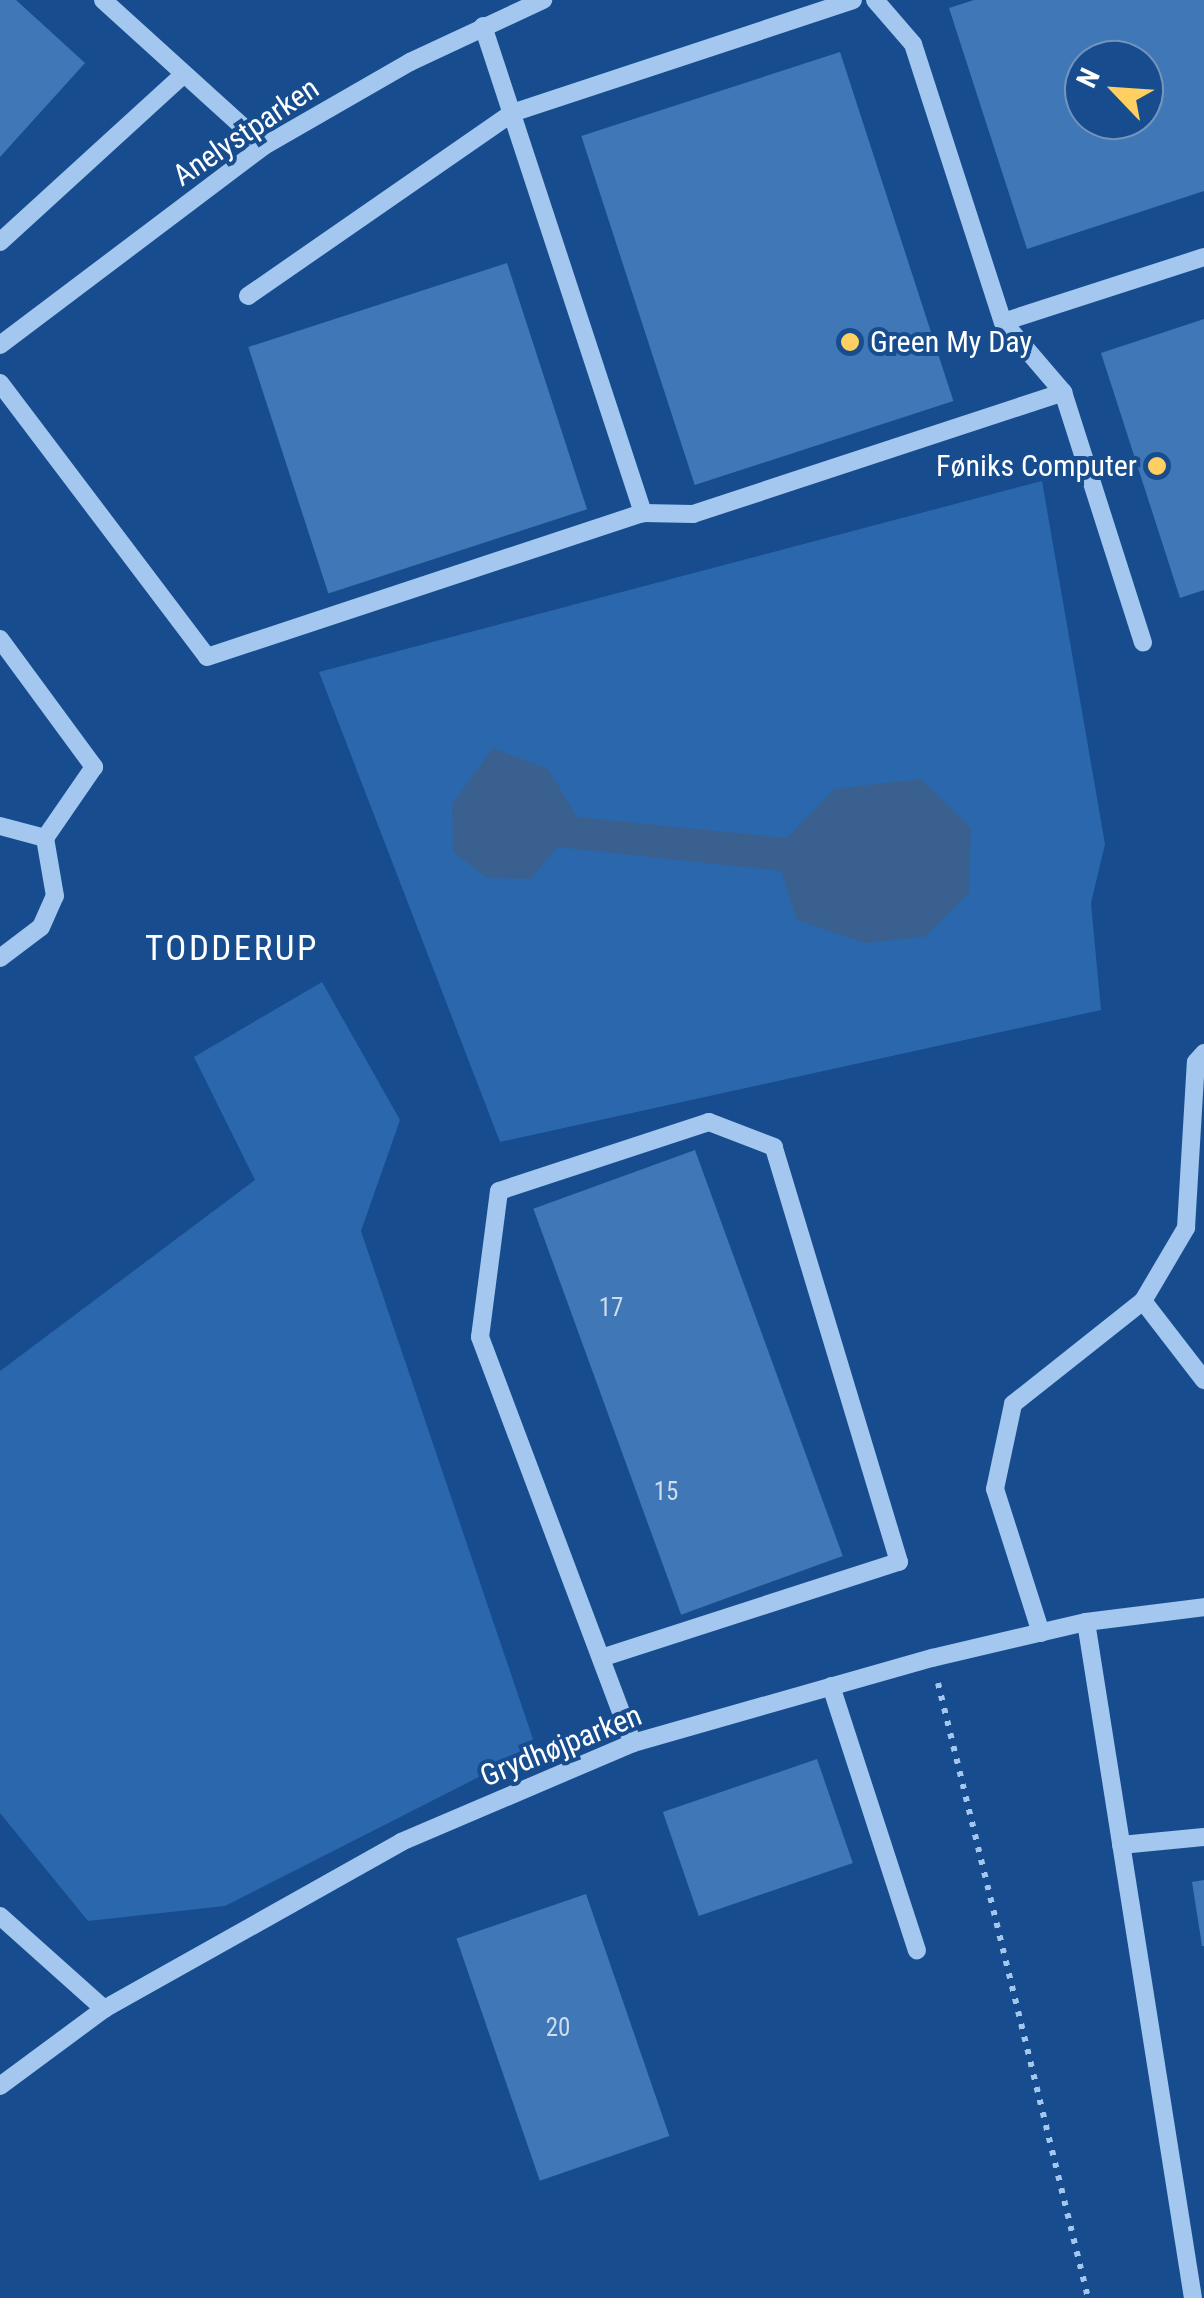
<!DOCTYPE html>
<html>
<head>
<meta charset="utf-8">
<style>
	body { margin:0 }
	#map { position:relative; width:1204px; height:2298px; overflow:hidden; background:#174d8e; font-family:"Roboto Condensed",sans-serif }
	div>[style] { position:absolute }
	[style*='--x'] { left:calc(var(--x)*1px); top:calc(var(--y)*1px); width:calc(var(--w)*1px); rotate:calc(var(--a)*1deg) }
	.green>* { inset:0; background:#2a67ad }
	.water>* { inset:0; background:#39608f }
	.building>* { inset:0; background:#3f77b7; transform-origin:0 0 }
	.path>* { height:6px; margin-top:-3px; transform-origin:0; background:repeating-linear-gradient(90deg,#a3c7ef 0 5px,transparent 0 13px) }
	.minor>* { height:18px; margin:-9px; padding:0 9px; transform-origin:9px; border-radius:9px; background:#a3c7ef }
	.dots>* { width:28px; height:28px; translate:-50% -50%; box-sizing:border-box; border:5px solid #174d8e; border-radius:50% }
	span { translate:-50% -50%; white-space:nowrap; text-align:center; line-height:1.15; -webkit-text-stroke:8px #174d8e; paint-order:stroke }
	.number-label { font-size:25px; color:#cfdded }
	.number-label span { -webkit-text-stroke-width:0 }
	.street-label { font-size:30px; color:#fff }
	.poi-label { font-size:30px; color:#fff }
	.left { translate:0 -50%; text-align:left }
	.right { translate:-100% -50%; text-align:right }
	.quarter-label { font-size:35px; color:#fff; letter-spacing:2.5px }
	.north { position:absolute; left:1064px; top:40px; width:100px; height:100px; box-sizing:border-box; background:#174d8e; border:2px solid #7494bb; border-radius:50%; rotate:295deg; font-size:28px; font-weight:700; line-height:40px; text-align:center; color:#fff }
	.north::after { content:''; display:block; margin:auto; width:35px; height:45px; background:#ffcf61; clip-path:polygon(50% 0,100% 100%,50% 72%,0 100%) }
</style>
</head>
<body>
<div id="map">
	<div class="green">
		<div style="clip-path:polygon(1042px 481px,1105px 844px,1091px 903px,1101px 1010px,500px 1142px,319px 672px)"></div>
		<div style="clip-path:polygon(322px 982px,400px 1120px,361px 1231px,536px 1748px,225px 1906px,88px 1921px,0 1813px,0 1371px,255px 1180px,194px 1057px)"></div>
	</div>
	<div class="water">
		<div style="clip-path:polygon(493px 748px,548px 769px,577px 817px,787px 838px,834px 789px,921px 779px,971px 828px,969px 893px,925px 937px,865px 943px,797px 920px,781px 871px,558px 847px,530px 879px,487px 878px,453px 852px,452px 804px)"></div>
	</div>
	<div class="building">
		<div style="clip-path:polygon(0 0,16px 0,85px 63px,0 157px)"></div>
		<div style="clip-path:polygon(evenodd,974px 0,1204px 0,1204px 191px,1027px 249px,949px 8px,974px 0,1084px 60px,1144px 60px,1144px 120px,1084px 120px,1084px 60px)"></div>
		<div style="left:840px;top:52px;width:367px;height:272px;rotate:72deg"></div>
		<div style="left:507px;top:263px;width:259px;height:272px;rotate:72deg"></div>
		<div style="clip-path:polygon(1204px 319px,1204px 590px,1180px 598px,1101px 353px)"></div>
		<div style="left:695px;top:1150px;width:432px;height:172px;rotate:70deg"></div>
		<div style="left:817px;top:1759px;width:110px;height:163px;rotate:71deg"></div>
		<div style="clip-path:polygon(1204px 1880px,1204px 1946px,1202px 1946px,1192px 1882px)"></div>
		<div style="left:586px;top:1894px;width:256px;height:137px;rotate:71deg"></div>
	</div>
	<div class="path">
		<div style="--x:938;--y:1683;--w:633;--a:76.29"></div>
	</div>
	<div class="minor">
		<div style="--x:103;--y:0;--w:217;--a:42.2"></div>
		<div style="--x:875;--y:0;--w:58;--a:49.2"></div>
		<div style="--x:913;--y:44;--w:292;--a:72.1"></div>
		<div style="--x:1003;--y:322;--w:92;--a:49.4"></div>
		<div style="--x:1063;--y:392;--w:263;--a:72.3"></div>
		<div style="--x:483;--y:26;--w:513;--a:71.81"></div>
		<div style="--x:0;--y:242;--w:249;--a:-42.4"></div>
		<div style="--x:248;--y:296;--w:321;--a:-34.7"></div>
		<div style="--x:512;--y:113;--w:359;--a:-18.3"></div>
		<div style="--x:1003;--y:322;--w:211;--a:-17.9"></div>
		<div style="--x:0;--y:345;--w:331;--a:-37"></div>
		<div style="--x:264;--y:146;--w:168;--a:-29.9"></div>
		<div style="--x:410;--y:62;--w:147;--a:-25"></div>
		<div style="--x:0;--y:383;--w:343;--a:52.9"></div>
		<div style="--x:207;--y:657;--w:459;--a:-18.3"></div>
		<div style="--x:643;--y:513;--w:50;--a:1.1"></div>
		<div style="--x:693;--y:514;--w:390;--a:-18.2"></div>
		<div style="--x:0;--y:639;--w:159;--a:53.7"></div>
		<div style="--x:94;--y:767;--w:86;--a:124.6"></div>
		<div style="--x:45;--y:838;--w:47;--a:-165.1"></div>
		<div style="--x:0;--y:958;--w:51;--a:-37.1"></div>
		<div style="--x:41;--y:927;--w:34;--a:-66"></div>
		<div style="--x:55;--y:896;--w:59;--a:-99.8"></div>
		<div style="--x:1143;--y:1301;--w:100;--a:52.3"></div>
		<div style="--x:1086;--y:1622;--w:684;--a:81.01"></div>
		<div style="--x:1041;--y:1633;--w:151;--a:-107.7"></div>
		<div style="--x:995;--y:1489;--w:87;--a:-78"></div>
		<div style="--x:1013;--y:1404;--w:166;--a:-38.4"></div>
		<div style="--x:1143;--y:1301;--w:85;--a:-59.5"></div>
		<div style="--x:1186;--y:1228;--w:166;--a:-86.6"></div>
		<div style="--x:1196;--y:1062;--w:12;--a:-48"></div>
		<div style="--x:601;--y:1658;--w:313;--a:-17.9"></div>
		<div style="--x:899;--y:1562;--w:433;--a:-106.8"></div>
		<div style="--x:774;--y:1147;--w:70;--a:-159"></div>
		<div style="--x:709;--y:1122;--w:221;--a:161.8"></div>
		<div style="--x:499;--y:1191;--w:147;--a:97.4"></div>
		<div style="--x:480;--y:1337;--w:434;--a:69.4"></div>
		<div style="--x:831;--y:1686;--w:278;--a:72"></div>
		<div style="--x:1121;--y:1845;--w:83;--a:-5.5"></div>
		<div style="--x:0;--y:1916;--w:140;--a:41.8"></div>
		<div style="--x:0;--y:2086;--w:129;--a:-36.5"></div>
		<div style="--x:104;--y:2009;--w:341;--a:-29.3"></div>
		<div style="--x:401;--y:1842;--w:252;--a:-23.1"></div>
		<div style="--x:633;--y:1743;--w:311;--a:-15.9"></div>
		<div style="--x:932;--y:1658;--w:158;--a:-13.2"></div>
		<div style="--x:1086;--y:1622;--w:119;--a:-7.2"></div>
	</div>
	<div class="dots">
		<div style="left:850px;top:342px;background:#ffcf61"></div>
		<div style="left:1157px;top:466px;background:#ffcf61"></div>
	</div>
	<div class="number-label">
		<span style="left:611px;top:1308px">17</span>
		<span style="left:666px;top:1492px">15</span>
		<span style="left:558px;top:2028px">20</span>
	</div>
	<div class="street-label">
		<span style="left:246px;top:132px;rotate:-34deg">Anelystparken</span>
		<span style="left:561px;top:1746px;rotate:-22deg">Grydhøjparken</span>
	</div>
	<div class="poi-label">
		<span class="left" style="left:870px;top:342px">Green My Day</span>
		<span class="right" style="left:1137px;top:466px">Føniks Computer</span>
	</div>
	<div class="quarter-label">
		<span style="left:232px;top:949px">TODDERUP</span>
	</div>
	<div class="north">N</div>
</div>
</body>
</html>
